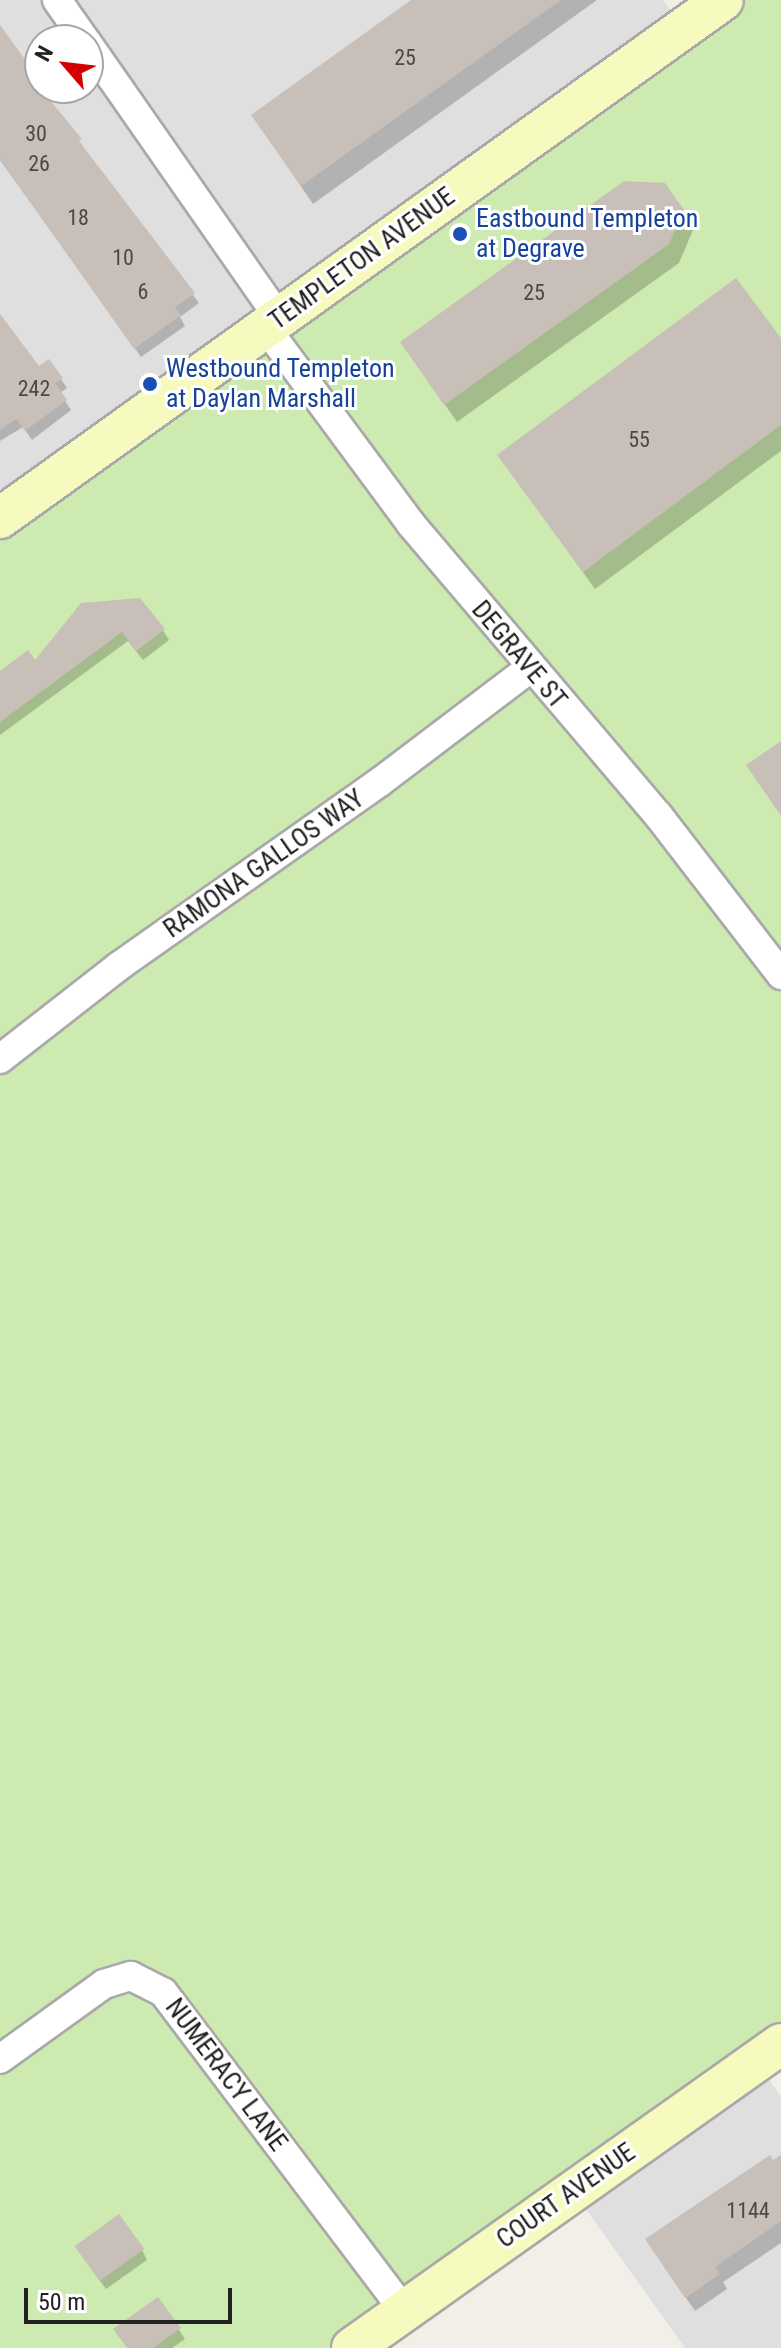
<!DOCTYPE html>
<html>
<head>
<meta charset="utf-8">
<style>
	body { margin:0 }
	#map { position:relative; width:781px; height:2348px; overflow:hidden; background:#f2efe9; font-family:"Roboto Condensed",sans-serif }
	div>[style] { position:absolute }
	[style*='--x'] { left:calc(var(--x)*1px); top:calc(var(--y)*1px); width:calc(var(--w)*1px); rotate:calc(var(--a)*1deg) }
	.residential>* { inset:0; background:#e0dfdf }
	.grass>* { inset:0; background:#cdebb0 }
	.shadow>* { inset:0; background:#0003 }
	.building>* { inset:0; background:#c7bfb8; transform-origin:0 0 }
	.roads { filter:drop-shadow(2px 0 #a9a9a9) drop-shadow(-2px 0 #a9a9a9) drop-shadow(0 2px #a9a9a9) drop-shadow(0 -2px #a9a9a9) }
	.street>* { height:28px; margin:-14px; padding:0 14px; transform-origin:14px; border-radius:14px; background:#fff }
	.secondary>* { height:40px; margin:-20px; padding:0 20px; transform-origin:20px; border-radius:20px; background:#f7fabf }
	.dots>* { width:22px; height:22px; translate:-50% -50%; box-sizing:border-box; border:4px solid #fff; border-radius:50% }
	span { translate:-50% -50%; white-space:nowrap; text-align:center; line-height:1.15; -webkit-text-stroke:6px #fff; paint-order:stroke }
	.number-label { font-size:22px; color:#4b4948 }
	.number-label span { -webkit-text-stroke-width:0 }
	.transit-label { font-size:26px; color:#164399 }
	.left { translate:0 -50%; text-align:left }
	.street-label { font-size:26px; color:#222 }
	.north { position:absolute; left:24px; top:24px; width:80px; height:80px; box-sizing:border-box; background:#fff; border:2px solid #a7a7a7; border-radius:50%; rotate:298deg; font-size:22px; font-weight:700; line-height:32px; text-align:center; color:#222 }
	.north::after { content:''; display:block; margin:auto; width:28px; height:36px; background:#d40000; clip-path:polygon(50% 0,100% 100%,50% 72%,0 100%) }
	.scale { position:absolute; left:24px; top:2288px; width:208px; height:36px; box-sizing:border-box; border:4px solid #222; border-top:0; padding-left:10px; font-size:24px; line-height:28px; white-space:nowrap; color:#222; -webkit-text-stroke:6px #fff; paint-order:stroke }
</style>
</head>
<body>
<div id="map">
	<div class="residential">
		<div style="clip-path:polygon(evenodd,0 0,663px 0,684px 28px,268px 303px,0 492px,0 0,40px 40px,88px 40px,88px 88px,40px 88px,40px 40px)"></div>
		<div style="clip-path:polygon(768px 2078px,781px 2097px,781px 2348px,685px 2348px,585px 2208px)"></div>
	</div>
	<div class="grass">
		<div style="clip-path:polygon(723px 0,781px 0,781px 2060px,385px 2348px,0 2348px,0 518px)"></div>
	</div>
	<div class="shadow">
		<div style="clip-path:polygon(414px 0,597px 0,313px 204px,253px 116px)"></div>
		<div style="clip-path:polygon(0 28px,84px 151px,199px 303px,180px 317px,185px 326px,141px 357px,0 160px)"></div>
		<div style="clip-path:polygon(682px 211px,693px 230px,679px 263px,457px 422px,402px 343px)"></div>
		<div style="clip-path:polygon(0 318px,38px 369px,61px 379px,67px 388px,60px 393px,71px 410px,32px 440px,23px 427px,0 441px)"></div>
		<div style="clip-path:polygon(781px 342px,781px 451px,595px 589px,499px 456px)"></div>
		<div style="clip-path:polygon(82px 605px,163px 630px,169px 640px,143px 660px,128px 641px,0 735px,0 673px,35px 663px)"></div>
		<div style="clip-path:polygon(781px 2157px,781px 2243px,723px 2282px,727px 2289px,695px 2311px,656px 2254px)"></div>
		<div style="clip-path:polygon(142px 2250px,147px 2260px,106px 2289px,82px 2256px)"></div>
		<div style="clip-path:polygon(158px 2299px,185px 2339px,172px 2348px,128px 2348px)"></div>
	</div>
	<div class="building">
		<div style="clip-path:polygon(411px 0,561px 0,301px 186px,251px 115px)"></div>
		<div style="clip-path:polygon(0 25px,40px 80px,40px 88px,82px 139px,79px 141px,195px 293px,175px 307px,181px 315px,134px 349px,0 159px)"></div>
		<div style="clip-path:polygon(624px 181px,665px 183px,684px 210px,669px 244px,444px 405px,400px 342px)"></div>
		<div style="clip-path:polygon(736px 278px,781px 338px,781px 425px,583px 572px,497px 455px)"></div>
		<div style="clip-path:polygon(0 314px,39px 366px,49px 359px,63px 378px,55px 383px,67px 400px,25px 431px,16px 419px,0 430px)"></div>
		<div style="clip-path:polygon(140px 598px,165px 629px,136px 651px,122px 632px,0 722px,0 671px,28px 650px,35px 660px,81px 603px)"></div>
		<div style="clip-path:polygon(781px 741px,781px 816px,746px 765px)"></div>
		<div style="clip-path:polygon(770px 2155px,773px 2160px,781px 2155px,781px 2221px,715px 2267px,720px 2274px,685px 2298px,645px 2239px)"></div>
		<div style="left:119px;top:2214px;width:43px;height:55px;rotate:54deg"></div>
		<div style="clip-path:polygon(158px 2297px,181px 2328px,153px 2348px,127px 2348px,113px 2329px)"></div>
	</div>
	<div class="roads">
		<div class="street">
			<div style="--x:57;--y:0;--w:49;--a:55"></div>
			<div style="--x:88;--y:44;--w:334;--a:55.1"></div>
			<div style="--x:266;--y:328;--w:244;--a:53.5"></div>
			<div style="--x:411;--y:524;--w:382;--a:49.7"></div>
			<div style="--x:658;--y:815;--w:202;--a:52.4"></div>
			<div style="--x:0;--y:1059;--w:151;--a:-38"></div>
			<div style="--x:119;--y:966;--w:319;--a:-35.2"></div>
			<div style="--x:380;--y:782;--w:187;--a:-37.2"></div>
			<div style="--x:0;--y:2059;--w:128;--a:-35.8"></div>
			<div style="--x:104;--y:1984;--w:28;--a:-17"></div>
			<div style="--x:131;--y:1976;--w:36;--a:27"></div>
			<div style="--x:163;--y:1992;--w:400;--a:52.9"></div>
		</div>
		<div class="secondary">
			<div style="--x:0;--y:518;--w:889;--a:-35.62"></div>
			<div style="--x:352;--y:2348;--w:526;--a:-35.32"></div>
		</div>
	</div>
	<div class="dots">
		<div style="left:460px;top:234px;background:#1a4fb4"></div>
		<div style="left:150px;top:384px;background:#1a4fb4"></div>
	</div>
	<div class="number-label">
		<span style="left:405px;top:58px">25</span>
		<span style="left:36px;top:134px">30</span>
		<span style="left:39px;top:164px">26</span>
		<span style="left:78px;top:218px">18</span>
		<span style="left:123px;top:258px">10</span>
		<span style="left:143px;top:292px">6</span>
		<span style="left:534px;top:293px">25</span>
		<span style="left:34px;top:389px">242</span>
		<span style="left:639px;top:440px">55</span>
		<span style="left:748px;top:2211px">1144</span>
	</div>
	<div class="transit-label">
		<span class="left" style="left:476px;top:234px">Eastbound Templeton<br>at Degrave</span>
		<span class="left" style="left:166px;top:384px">Westbound Templeton<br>at Daylan Marshall</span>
	</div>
	<div class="street-label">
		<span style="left:362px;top:259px;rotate:-36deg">TEMPLETON AVENUE</span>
		<span style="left:519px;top:655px;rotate:50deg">DEGRAVE ST</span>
		<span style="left:264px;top:864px;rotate:-35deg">RAMONA GALLOS WAY</span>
		<span style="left:226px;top:2075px;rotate:53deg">NUMERACY LANE</span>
		<span style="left:566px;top:2196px;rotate:-35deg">COURT AVENUE</span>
	</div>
	<div class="north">N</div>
	<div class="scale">50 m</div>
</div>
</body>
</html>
